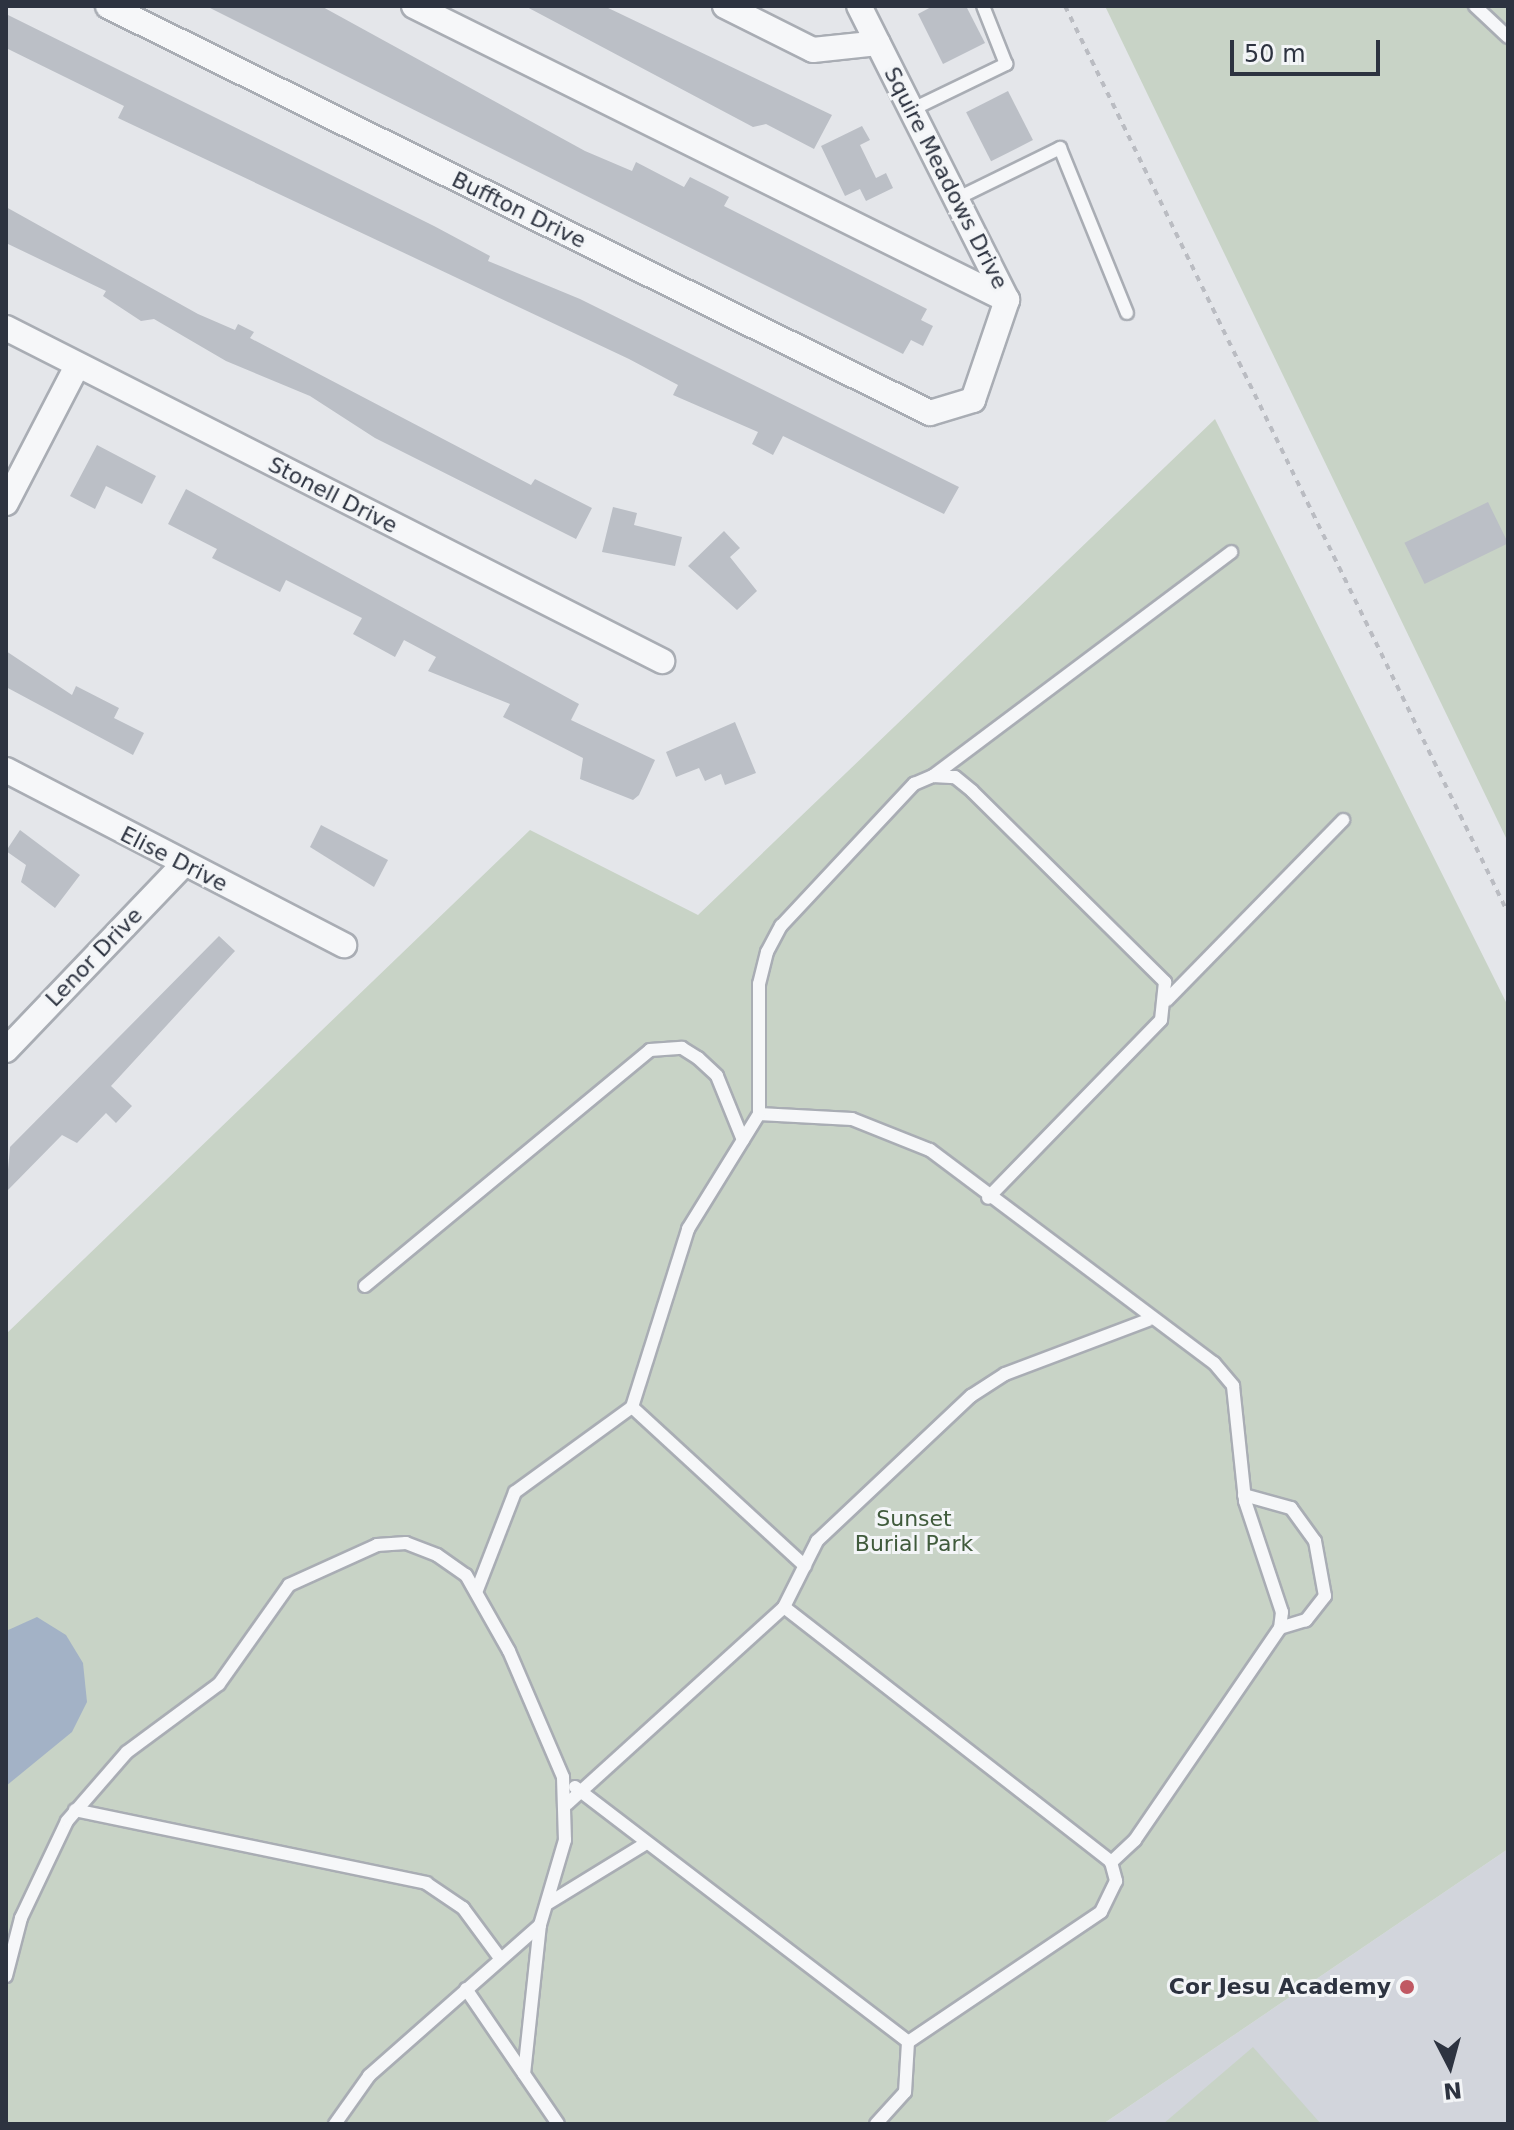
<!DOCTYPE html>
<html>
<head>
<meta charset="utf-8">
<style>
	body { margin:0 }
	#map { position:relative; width:1514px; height:2130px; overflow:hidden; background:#e4e6ea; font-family:"DejaVu Sans",sans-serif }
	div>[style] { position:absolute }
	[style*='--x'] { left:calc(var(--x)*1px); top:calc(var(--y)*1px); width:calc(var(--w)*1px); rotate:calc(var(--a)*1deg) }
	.built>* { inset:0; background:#d2d5dc }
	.green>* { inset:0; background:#c8d3c6 }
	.water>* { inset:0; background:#a3b2c6 }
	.building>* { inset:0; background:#bbbfc6; transform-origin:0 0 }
	.path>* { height:4px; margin-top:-2px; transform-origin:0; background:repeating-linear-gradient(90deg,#babcc2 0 6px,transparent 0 12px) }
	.roads { filter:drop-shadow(2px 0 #a9adb4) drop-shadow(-2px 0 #a9adb4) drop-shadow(0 2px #a9adb4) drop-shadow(0 -2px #a9adb4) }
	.service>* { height:12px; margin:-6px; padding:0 6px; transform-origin:6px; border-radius:6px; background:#f6f7f9 }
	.minor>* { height:24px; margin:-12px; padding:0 12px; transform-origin:12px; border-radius:12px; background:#f6f7f9 }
	.dots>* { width:22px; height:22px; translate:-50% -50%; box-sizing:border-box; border:4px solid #f3f5f7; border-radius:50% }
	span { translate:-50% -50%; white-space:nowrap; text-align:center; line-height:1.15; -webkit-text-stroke:6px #f3f5f7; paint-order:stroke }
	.street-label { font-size:22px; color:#2d3340 }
	.park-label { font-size:22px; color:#405b3c }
	.poi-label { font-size:22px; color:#2d3340; font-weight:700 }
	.right { translate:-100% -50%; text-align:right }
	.frame { position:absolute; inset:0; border:8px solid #2d3340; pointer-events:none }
	.north { position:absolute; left:1410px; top:2026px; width:80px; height:80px; -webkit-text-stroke:6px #f3f5f7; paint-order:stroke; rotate:174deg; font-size:22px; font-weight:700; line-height:32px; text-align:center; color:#2d3340 }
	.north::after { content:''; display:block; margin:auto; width:28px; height:36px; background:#2d3340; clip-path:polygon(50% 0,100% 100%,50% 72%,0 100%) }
	.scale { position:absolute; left:1230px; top:40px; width:150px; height:36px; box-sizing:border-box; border:4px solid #2d3340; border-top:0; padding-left:10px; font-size:24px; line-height:28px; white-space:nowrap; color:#2d3340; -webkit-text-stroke:6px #f3f5f7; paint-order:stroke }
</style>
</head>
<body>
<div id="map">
	<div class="built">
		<div style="clip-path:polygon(1508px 1849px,1508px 2124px,1103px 2124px)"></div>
	</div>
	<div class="green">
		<div style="clip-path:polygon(1105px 6px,1508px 6px,1508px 842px)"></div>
		<div style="clip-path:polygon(1215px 419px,1508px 1006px,1508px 1849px,1103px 2124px,6px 2124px,6px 1334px,530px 830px,698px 915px)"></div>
		<div style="clip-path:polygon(1253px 2047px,1321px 2124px,1163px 2124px)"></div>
	</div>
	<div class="water">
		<div style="clip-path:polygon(37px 1617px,66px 1635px,83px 1663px,87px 1702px,72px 1732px,6px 1786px,6px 1631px)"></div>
	</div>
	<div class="building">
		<div style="clip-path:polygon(206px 6px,321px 6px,585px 151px,632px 171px,636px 162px,684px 187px,690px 177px,714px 189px,729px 197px,724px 206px,927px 309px,921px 320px,933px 326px,923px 346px,911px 340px,903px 354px)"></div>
		<div style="clip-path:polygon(525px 6px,604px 6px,832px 115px,814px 149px,766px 124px,753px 127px)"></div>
		<div style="clip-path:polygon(933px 6px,966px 6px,985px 43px,943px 64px,918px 14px)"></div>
		<div style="clip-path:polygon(6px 14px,434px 226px,490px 256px,488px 261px,580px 299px,959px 487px,944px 514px,783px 436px,773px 455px,752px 444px,758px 432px,673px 395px,678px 385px,629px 359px,118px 118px,124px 106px,6px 48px)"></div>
		<div style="left:1008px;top:91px;width:55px;height:47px;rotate:63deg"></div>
		<div style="clip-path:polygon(862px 126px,870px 140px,860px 145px,876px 178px,886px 173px,893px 188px,866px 201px,860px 189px,845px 196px,821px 146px)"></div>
		<div style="clip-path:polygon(6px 207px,198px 314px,235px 330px,238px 324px,254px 332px,250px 338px,531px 485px,535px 479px,592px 508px,576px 539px,375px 438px,310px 396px,226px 361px,154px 319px,141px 321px,103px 296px,106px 291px,6px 243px)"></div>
		<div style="clip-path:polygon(97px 445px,156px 476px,142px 504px,106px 486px,95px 509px,70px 496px)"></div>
		<div style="clip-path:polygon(186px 489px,579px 704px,571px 720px,655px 760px,639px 795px,633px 800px,580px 779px,583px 758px,503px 717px,510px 704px,428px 671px,436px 657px,404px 640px,395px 657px,353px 634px,362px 618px,286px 580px,280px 592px,212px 558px,217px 549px,168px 524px)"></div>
		<div style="left:1488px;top:502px;width:46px;height:93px;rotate:64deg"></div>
		<div style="clip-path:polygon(613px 507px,637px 513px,634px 525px,682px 537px,675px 566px,602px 552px)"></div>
		<div style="clip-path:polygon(724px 531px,740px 548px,730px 557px,757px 591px,737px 610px,688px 566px)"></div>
		<div style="clip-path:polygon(6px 651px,72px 695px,76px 686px,119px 708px,114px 718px,144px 733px,133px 755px,6px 687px)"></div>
		<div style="clip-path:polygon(735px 722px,756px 773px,725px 785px,721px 774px,705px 781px,699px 768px,676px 777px,666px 752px)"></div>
		<div style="clip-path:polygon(321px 825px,388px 860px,374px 887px,310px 847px)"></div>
		<div style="clip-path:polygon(20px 830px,80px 875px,55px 908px,21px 882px,26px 865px,6px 851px)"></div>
		<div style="clip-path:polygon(219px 936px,235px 951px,111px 1086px,132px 1106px,116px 1123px,106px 1113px,77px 1143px,62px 1135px,6px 1192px,10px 1147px)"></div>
	</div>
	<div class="path">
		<div style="--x:1065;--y:6;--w:1009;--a:63.97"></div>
	</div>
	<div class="roads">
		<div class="service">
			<div style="--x:1475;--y:6;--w:45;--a:43.2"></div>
			<div style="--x:911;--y:110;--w:106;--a:-25.8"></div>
			<div style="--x:1006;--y:64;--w:62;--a:-111.6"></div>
			<div style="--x:956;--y:199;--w:116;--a:-26.1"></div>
			<div style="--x:1060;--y:148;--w:178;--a:67.9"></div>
			<div style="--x:933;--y:776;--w:373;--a:-36.9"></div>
			<div style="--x:1167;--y:1000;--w:252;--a:-45.6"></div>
			<div style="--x:759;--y:1114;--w:93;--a:3.1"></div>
			<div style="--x:852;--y:1119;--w:84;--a:21.7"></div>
			<div style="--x:930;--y:1150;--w:355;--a:36.9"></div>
			<div style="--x:1214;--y:1363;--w:30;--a:50"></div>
			<div style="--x:1233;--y:1386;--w:116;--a:84"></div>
			<div style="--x:1245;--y:1501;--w:117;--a:71.6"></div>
			<div style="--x:1282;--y:1612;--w:16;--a:97"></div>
			<div style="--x:1280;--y:1628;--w:257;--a:124.4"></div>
			<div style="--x:1135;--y:1840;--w:33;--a:137"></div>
			<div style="--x:365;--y:1286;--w:370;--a:-39.6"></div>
			<div style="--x:650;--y:1050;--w:32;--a:-4"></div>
			<div style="--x:682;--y:1048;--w:19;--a:32"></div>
			<div style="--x:698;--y:1058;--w:26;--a:43"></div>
			<div style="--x:717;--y:1076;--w:69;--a:67.9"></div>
			<div style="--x:632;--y:1407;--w:235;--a:42.6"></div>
			<div style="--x:1244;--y:1495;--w:49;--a:15.5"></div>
			<div style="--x:1291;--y:1508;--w:41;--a:54"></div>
			<div style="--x:1315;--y:1541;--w:56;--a:79.7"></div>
			<div style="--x:1325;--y:1596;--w:31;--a:128"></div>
			<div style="--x:1306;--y:1620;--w:27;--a:163"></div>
			<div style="--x:477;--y:1590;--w:105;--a:-68.8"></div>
			<div style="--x:515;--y:1492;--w:145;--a:-36"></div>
			<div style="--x:632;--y:1407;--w:187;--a:-72.5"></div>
			<div style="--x:688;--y:1229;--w:135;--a:-58.3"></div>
			<div style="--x:759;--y:1114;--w:130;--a:-90"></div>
			<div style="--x:759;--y:984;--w:33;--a:-76"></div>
			<div style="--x:767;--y:952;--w:30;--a:-62"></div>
			<div style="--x:781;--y:926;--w:195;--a:-46.9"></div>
			<div style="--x:914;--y:784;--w:21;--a:-23"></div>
			<div style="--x:933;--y:776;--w:22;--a:3"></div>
			<div style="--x:955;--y:777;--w:22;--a:39"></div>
			<div style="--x:972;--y:791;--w:272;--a:44.7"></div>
			<div style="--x:1165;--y:982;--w:38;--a:96"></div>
			<div style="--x:1161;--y:1020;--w:248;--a:134.2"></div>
			<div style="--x:784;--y:1607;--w:415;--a:37.9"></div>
			<div style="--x:1111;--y:1862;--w:20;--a:75"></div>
			<div style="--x:1116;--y:1881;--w:34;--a:116"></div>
			<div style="--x:1101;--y:1912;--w:233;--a:146"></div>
			<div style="--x:575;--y:1787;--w:419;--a:37.4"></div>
			<div style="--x:908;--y:2042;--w:50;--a:93.4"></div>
			<div style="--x:905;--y:2092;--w:43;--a:132.2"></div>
			<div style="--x:567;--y:1804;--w:293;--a:-42.2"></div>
			<div style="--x:784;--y:1607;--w:74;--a:-63.4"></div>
			<div style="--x:817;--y:1541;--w:212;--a:-43.3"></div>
			<div style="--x:971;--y:1396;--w:40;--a:-32.9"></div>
			<div style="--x:1005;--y:1374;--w:153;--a:-20.7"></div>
			<div style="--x:75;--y:1810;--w:359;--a:11.7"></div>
			<div style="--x:426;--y:1883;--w:45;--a:34"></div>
			<div style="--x:463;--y:1908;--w:62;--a:53.5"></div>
			<div style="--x:547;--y:1904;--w:115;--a:-31.5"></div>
			<div style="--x:6;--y:1976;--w:60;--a:-75.5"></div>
			<div style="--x:21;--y:1918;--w:107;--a:-64.6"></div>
			<div style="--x:67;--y:1821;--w:91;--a:-49"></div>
			<div style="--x:127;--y:1752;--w:114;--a:-36.5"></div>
			<div style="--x:219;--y:1684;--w:121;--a:-54.7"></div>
			<div style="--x:289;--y:1585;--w:97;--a:-24.4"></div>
			<div style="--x:377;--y:1545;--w:29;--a:-4"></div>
			<div style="--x:406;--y:1543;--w:33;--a:21"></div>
			<div style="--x:437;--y:1555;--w:35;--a:35"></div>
			<div style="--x:466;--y:1575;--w:87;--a:60.5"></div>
			<div style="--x:509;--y:1651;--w:137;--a:66.8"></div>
			<div style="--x:563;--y:1777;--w:63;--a:88.2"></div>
			<div style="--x:565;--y:1840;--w:89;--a:106.4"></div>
			<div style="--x:540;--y:1925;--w:228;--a:138.6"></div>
			<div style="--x:369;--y:2076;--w:59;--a:125.3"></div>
			<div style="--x:466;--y:1989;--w:163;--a:55.7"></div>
			<div style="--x:524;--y:2074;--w:150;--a:-83.9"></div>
		</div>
		<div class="minor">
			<div style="--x:108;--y:6;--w:917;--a:26.34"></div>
			<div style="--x:930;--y:413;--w:45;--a:-16.8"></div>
			<div style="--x:973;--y:400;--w:106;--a:-71.2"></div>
			<div style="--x:1007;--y:300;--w:329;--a:-116.7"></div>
			<div style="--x:414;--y:6;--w:662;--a:26.37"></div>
			<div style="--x:725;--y:6;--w:98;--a:26.6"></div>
			<div style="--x:813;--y:50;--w:65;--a:-6.1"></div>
			<div style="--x:6;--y:328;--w:736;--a:26.91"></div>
			<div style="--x:6;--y:503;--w:154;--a:-62.6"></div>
			<div style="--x:6;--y:770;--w:381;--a:27.4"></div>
			<div style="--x:6;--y:1050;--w:256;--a:-46.3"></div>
		</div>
	</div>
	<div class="dots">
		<div style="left:1407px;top:1987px;background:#c05863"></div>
	</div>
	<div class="street-label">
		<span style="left:946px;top:178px;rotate:63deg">Squire Meadows Drive</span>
		<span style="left:519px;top:210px;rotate:26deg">Buffton Drive</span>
		<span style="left:333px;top:495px;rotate:27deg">Stonell Drive</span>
		<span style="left:174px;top:859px;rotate:27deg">Elise Drive</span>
		<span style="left:94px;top:957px;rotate:-46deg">Lenor Drive</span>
	</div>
	<div class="park-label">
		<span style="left:914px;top:1531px">Sunset<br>Burial Park</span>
	</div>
	<div class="poi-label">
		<span class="right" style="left:1391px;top:1987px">Cor Jesu Academy</span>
	</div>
	<div class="frame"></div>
	<div class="north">N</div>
	<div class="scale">50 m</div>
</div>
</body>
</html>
